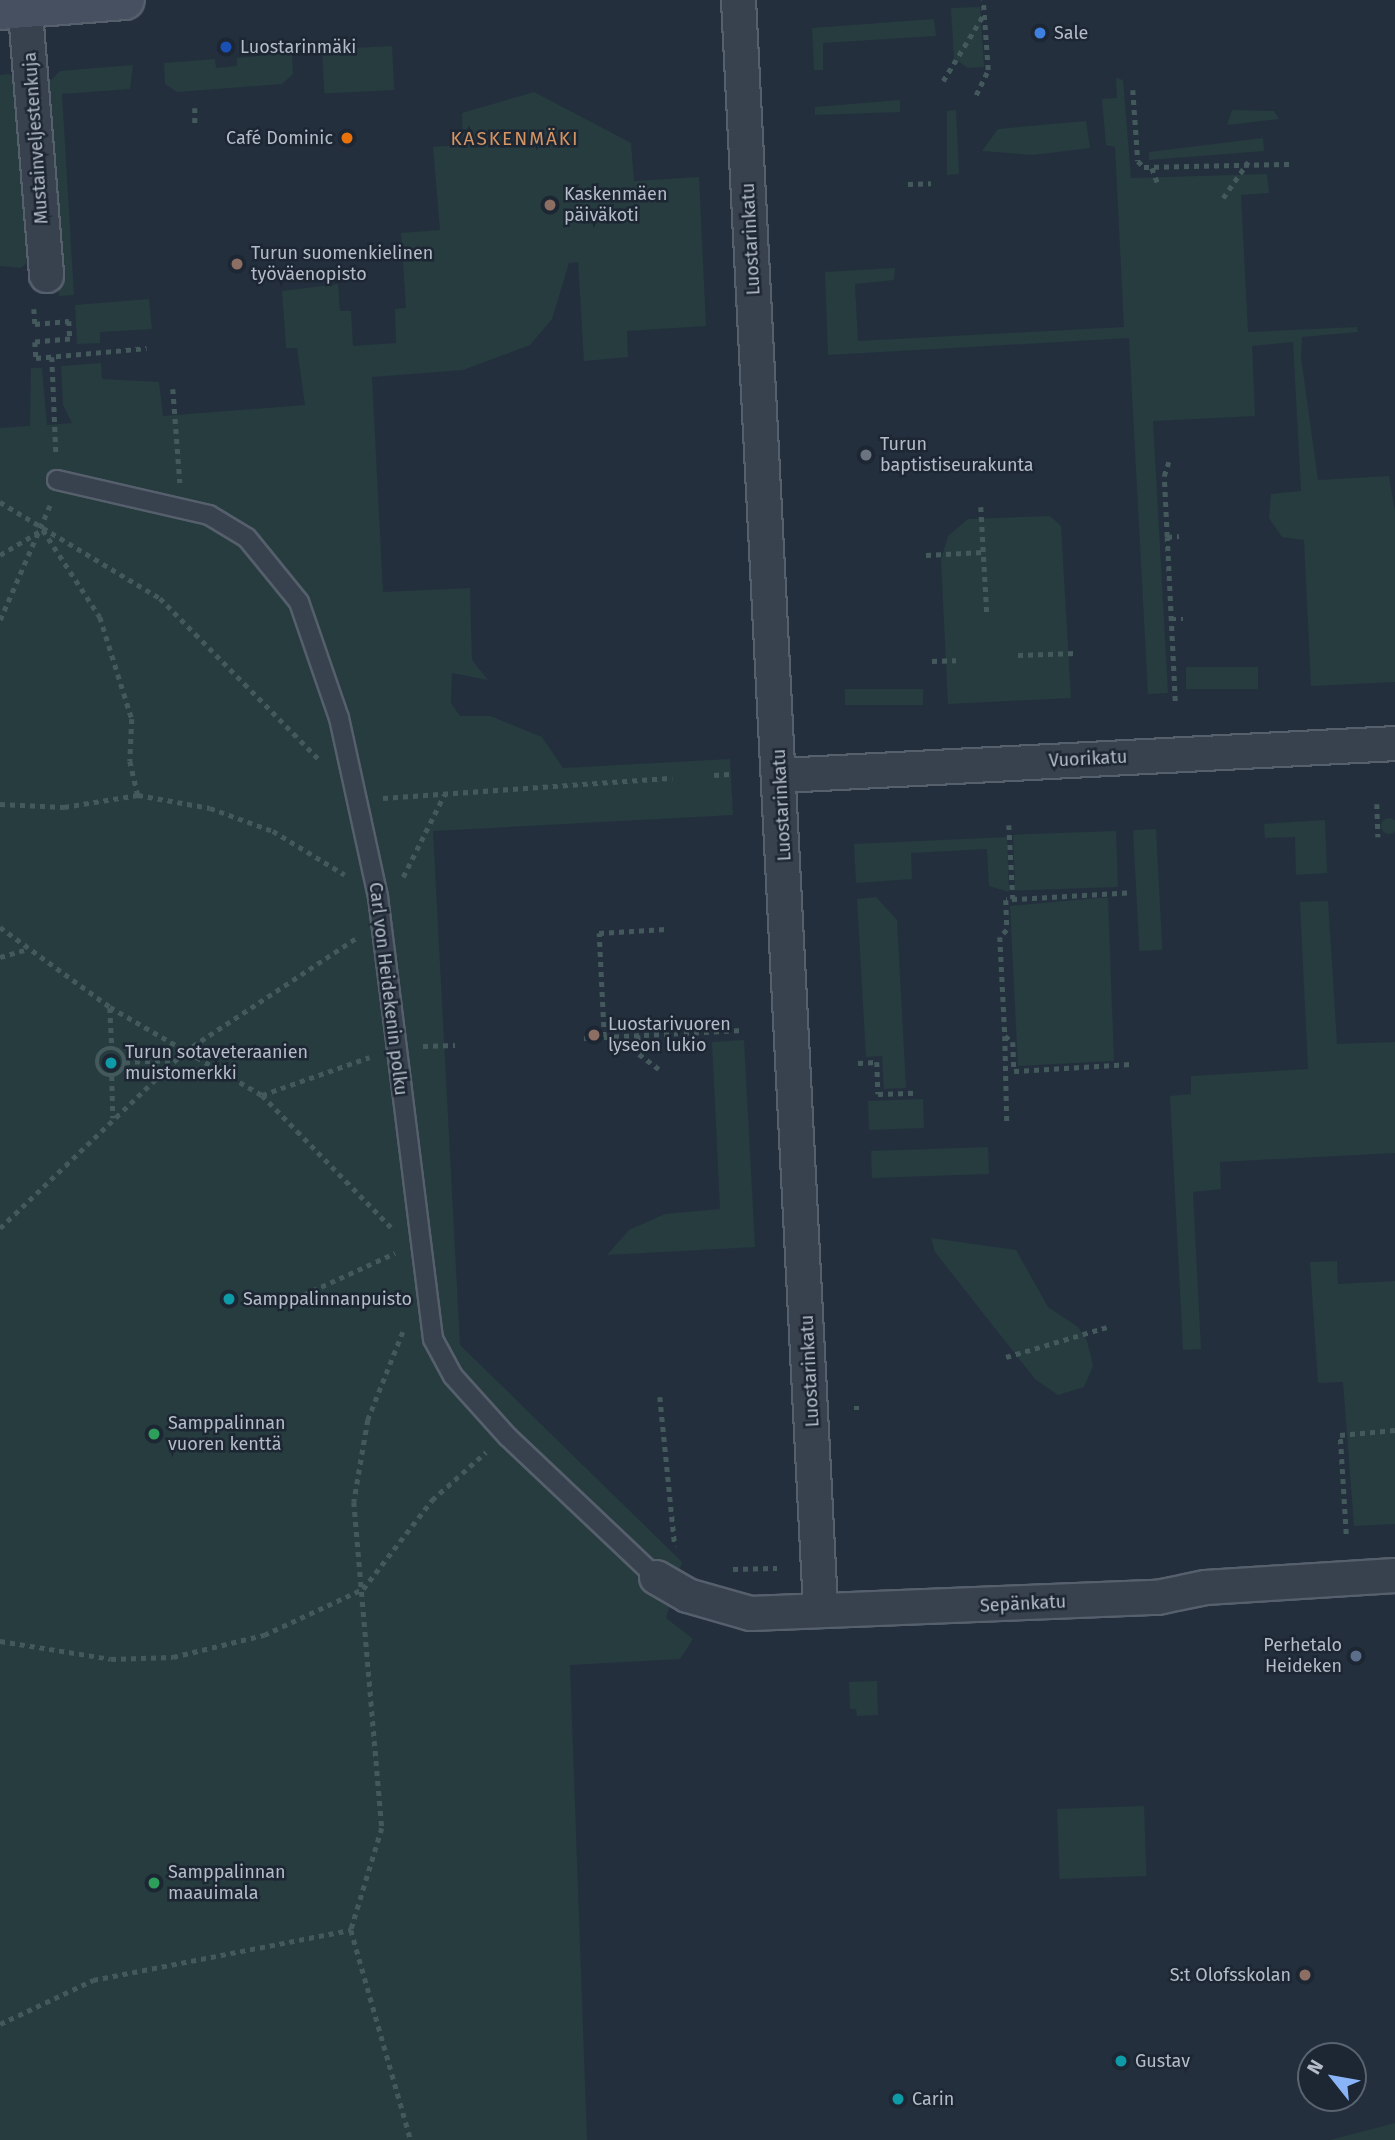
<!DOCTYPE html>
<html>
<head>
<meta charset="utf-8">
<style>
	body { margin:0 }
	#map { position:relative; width:1395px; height:2140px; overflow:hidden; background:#242f3e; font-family:"Fira Sans",sans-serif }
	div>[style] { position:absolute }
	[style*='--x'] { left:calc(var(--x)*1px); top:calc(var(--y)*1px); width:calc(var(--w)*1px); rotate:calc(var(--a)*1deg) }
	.green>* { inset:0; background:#263c3f; transform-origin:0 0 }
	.round { border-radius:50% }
	.path>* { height:4.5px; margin-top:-2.25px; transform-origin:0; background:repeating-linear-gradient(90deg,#44595c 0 5px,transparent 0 10px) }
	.path>.ring { margin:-2.25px; padding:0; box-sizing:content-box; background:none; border:4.5px solid #44595c; border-radius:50% }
	.roads { filter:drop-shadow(2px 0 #565f6c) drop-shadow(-2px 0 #565f6c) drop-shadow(0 2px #565f6c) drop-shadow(0 -2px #565f6c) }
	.service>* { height:18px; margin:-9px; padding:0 9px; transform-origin:9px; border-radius:9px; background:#38414e }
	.minor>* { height:33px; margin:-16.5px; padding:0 16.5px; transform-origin:16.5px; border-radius:16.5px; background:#38414e }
	.secondary>* { height:38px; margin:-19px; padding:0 19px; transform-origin:19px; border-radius:19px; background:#465061 }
	.dots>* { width:19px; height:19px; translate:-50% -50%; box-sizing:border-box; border:4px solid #1d2633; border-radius:50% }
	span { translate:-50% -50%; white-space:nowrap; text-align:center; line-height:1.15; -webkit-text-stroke:5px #1d2633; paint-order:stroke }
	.poi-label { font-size:18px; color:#b4bcc9 }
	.left { translate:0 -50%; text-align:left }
	.right { translate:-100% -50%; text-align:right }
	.street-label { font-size:18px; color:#b4bcc9 }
	.neighbourhood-label { font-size:19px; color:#d59563; letter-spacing:2px }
	.north { position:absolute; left:1297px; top:2042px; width:70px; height:70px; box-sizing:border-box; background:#1d2633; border:2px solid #59626f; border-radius:50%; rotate:301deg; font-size:19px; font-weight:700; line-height:28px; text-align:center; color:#b4bcc9 }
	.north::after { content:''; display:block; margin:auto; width:24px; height:32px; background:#8ab4f8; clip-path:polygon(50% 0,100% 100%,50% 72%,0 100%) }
</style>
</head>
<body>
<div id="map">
	<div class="green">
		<div style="clip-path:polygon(980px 7px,984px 67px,968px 68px,954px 58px,951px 8px)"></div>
		<div style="clip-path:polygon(934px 19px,936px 36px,823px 43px,823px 70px,814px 70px,812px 28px)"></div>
		<div style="left:392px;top:46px;width:44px;height:70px;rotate:87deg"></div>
		<div style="clip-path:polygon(292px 53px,293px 74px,282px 84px,177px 92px,165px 84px,164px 63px,215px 59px,216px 68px,237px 66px,237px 58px)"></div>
		<div style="clip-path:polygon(133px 65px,130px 89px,62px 94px,74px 295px,59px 296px,48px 83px,60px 71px)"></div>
		<div style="clip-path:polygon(10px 74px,17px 79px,36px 255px,21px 268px,0 266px,0 75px)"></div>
		<div style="clip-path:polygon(1116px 78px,1123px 80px,1131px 178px,1267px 174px,1269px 193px,1241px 195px,1248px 332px,1357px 327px,1358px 332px,1302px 337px,1301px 357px,1318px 480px,1389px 476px,1395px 512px,1395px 682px,1311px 686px,1304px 540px,1282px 537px,1269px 518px,1271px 494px,1301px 491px,1293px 342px,1252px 346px,1255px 416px,1153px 421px,1168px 693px,1148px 694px,1129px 338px,828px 355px,825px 272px,895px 268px,894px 280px,855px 284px,858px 341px,1124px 327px,1115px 147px,1106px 145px,1102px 99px,1117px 98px)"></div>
		<div style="clip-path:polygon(534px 92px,631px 143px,634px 181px,699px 177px,706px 326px,627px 331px,628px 357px,584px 361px,578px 262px,569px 263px,552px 319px,530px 345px,463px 370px,372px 377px,383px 592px,470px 588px,472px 660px,488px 680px,452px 673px,451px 703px,460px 716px,490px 716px,542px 737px,563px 768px,730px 759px,733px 815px,433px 831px,460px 1345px,682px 1562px,666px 1618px,693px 1639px,680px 1659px,570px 1665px,587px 2140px,0 2140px,0 428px,30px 426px,31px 368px,42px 368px,47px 425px,72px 423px,63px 405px,61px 366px,101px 363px,102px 379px,159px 382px,163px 416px,305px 405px,297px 348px,286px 348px,282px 291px,338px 284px,340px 311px,351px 311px,353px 346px,396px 343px,395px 309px,406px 308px,401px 233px,440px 230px,433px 147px,463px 145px,462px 113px)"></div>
		<div style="clip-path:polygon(900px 100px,900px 112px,815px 115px,815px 107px)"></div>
		<div style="clip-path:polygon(956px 110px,959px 174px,947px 175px,947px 111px)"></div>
		<div style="clip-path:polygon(1232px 110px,1274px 111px,1279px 119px,1227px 125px)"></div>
		<div style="clip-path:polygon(1086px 121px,1090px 148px,1033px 155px,982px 151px,998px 129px)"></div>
		<div style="clip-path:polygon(1263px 138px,1264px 151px,1149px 160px,1149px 152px)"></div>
		<div style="clip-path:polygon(149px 299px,152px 329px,100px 332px,100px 343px,77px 344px,75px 305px)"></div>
		<div style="clip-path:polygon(1050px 516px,1061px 526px,1071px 698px,948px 704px,941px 560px,948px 536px,968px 519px)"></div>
		<div style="left:1258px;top:667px;width:22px;height:72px;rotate:90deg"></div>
		<div style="left:923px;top:689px;width:16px;height:78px;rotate:90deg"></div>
		<div class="round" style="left:1381px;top:818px;width:16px;height:16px"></div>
		<div style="clip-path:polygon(1325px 820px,1327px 873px,1296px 875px,1295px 837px,1265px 838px,1264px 824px)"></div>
		<div style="left:1156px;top:829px;width:121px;height:23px;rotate:87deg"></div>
		<div style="left:1116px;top:831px;width:56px;height:103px;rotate:88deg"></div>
		<div style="clip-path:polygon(1007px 837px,1009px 892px,989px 886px,987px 849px,911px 853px,912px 879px,856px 883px,854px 844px)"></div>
		<div style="clip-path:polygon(876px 897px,897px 920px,906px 1088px,884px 1089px,882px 1056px,866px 1057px,857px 899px)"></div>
		<div style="clip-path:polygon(1097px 898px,1108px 898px,1114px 1061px,1018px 1066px,1010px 906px)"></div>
		<div style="clip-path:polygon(1328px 901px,1337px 1044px,1395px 1042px,1395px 1153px,1220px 1162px,1221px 1189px,1193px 1192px,1201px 1349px,1183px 1350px,1170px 1096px,1191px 1094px,1191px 1076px,1308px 1069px,1300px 902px)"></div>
		<div style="clip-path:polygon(744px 1040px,755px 1247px,607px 1255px,629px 1230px,665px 1214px,720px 1209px,712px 1042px)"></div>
		<div style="left:923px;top:1099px;width:29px;height:55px;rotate:88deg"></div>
		<div style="left:988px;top:1147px;width:27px;height:117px;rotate:88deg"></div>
		<div style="clip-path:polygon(931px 1238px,1016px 1250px,1048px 1307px,1078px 1327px,1087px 1341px,1093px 1366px,1084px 1387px,1058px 1395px,1035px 1379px,935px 1252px)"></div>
		<div style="clip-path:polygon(1337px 1261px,1338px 1284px,1395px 1281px,1395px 1524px,1354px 1526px,1343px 1382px,1318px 1383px,1310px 1262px)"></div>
		<div style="clip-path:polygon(877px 1681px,878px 1715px,857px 1716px,856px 1709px,850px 1709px,849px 1682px)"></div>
		<div style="left:1144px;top:1806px;width:70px;height:87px;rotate:88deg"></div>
		<div style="clip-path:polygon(1395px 2123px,1395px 2140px,1330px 2140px)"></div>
	</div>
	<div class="path">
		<div style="--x:943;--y:81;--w:79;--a:-58.5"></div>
		<div style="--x:1133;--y:90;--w:71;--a:86"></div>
		<div style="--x:1138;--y:161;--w:8;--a:45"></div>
		<div style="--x:1144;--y:167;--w:147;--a:-1.2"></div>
		<div style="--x:976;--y:95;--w:28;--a:-64"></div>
		<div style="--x:988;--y:70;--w:70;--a:-94.1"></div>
		<div style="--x:195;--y:108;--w:18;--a:90"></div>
		<div style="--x:1152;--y:168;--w:19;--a:69"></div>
		<div style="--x:908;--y:184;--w:23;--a:-2"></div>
		<div style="--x:1223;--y:198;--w:44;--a:-55.2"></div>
		<div style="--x:34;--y:309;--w:15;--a:86"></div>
		<div style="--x:35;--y:324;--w:34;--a:-5"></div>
		<div style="--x:69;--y:321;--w:18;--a:87"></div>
		<div style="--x:70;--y:339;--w:35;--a:175"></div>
		<div style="--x:35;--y:342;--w:16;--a:86"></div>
		<div style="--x:36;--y:358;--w:111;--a:-5.1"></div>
		<div style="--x:52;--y:357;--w:95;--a:87.6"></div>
		<div style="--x:173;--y:389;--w:94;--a:85.7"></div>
		<div style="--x:0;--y:502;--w:187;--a:31"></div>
		<div style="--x:160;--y:598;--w:225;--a:45.4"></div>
		<div style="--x:981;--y:507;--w:109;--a:86.8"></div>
		<div style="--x:43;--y:530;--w:104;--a:56.8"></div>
		<div style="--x:100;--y:617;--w:107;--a:72.6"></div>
		<div style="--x:132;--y:719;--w:42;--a:92.7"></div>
		<div style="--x:130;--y:761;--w:35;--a:77"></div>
		<div style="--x:1167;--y:537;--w:61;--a:-92.8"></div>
		<div style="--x:1164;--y:476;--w:19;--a:-72"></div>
		<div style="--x:0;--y:555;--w:49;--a:-30.8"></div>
		<div style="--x:926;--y:555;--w:57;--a:-3"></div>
		<div style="--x:1171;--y:619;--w:12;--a:0"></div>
		<div style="--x:0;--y:620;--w:125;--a:-66.5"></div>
		<div style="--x:1018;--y:655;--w:59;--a:-1.9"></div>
		<div style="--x:932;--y:661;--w:24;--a:-2"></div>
		<div style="--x:1175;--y:701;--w:164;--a:-92.8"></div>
		<div style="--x:1167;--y:537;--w:12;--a:-5"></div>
		<div style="--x:714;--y:775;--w:16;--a:-4"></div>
		<div style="--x:383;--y:798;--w:290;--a:-4"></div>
		<div style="--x:0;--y:804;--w:64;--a:2.7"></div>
		<div style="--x:64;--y:807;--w:75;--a:-9.2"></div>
		<div style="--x:138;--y:795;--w:73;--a:10.2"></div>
		<div style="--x:210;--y:808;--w:67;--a:20.1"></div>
		<div style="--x:273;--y:831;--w:84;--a:31.4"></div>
		<div style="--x:1377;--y:804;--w:33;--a:88"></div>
		<div style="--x:1009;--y:825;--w:74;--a:86.9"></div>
		<div style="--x:403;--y:877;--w:92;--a:-63.4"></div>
		<div style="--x:1127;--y:893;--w:121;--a:176.7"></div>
		<div style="--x:1006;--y:900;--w:30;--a:88"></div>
		<div style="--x:1007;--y:930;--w:10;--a:135"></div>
		<div style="--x:1000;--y:937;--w:99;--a:87.1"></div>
		<div style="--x:1005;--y:1036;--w:10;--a:37"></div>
		<div style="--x:1013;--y:1042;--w:29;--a:88"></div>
		<div style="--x:1014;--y:1071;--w:117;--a:-3.4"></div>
		<div style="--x:0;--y:927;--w:136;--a:36"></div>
		<div style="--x:110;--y:1007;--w:176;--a:30.1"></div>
		<div style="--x:262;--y:1095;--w:185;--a:45.7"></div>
		<div style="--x:0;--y:957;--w:25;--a:-16"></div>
		<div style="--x:110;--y:1008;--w:40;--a:87.1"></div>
		<div style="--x:638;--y:1035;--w:19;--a:87"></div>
		<div style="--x:639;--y:1054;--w:25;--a:37"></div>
		<div style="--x:1005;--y:1036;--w:87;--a:88.7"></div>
		<div style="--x:604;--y:1037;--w:104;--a:-92.8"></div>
		<div style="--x:599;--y:933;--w:67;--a:-3.4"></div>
		<div style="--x:584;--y:1038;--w:159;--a:-2.9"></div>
		<div style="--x:423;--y:1046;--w:32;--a:-2"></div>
		<div class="ring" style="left:97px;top:1048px;width:23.5px;height:23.5px"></div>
		<div style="--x:125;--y:1062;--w:49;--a:-2.3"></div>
		<div style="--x:858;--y:1063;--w:19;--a:-3"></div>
		<div style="--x:877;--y:1062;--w:32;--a:88"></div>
		<div style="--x:878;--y:1094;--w:38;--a:-2"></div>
		<div style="--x:112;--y:1076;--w:42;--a:88.6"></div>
		<div style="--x:262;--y:1095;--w:114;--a:-19.4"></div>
		<div style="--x:0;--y:1228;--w:255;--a:-43.7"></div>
		<div style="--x:184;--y:1052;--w:206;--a:-33.5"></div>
		<div style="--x:303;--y:1295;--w:101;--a:-24.5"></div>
		<div style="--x:403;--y:1332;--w:95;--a:111.7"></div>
		<div style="--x:368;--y:1420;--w:83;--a:99.7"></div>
		<div style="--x:354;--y:1502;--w:327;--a:85.1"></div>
		<div style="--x:382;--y:1828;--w:107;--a:106.9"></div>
		<div style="--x:351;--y:1930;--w:218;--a:74.1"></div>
		<div style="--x:1006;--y:1357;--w:105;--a:-16.5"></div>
		<div style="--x:660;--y:1397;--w:150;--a:84.3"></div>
		<div style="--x:854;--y:1408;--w:9;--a:0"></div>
		<div style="--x:1346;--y:1534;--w:99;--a:-93.5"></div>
		<div style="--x:1340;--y:1435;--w:55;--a:-5.2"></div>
		<div style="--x:733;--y:1569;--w:44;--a:-1.3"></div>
		<div style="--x:0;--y:1641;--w:112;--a:9.2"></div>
		<div style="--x:111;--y:1659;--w:62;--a:-1.8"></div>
		<div style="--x:173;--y:1657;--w:94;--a:-13.6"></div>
		<div style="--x:264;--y:1635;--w:109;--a:-24.9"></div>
		<div style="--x:363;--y:1589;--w:113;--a:-52.2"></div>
		<div style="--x:432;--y:1500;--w:72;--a:-41.6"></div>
		<div style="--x:0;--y:2024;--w:103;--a:-25.3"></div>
		<div style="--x:93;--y:1980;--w:263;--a:-11"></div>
	</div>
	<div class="roads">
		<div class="service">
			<div style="--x:57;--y:480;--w:156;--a:13"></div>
			<div style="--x:209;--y:515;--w:44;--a:31.2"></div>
			<div style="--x:247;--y:538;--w:82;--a:50.9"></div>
			<div style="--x:299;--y:602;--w:123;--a:71"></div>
			<div style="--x:339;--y:718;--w:183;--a:77.7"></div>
			<div style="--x:378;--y:897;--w:445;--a:82.9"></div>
			<div style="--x:433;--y:1339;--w:42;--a:61.6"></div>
			<div style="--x:453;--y:1376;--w:82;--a:48"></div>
			<div style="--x:508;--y:1437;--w:204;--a:43.4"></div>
		</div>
		<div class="minor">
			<div style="--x:24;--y:0;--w:276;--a:85.4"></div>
			<div style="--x:738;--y:0;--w:1612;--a:87.08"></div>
			<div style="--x:781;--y:775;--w:615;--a:-2.98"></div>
			<div style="--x:656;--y:1577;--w:36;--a:30"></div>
			<div style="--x:687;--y:1595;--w:66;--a:15.9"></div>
			<div style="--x:750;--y:1613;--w:407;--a:-2.3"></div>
			<div style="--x:1157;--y:1597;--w:49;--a:-11.8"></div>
			<div style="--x:1205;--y:1587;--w:190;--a:-3.6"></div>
		</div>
		<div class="secondary">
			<div style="--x:0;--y:10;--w:125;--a:-4.6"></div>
		</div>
	</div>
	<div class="dots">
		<div style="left:1040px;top:33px;background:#3f7fe0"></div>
		<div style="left:226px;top:47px;background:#1a4fb4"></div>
		<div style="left:347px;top:138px;background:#e8710a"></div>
		<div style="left:550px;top:205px;background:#8d6e63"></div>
		<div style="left:237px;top:264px;background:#8d6e63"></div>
		<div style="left:866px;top:455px;background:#6b7280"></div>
		<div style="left:594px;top:1035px;background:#8d6e63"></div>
		<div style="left:111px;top:1063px;background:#0f9aa8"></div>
		<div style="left:229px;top:1299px;background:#0f9aa8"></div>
		<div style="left:154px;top:1434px;background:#2e9e5b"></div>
		<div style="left:1356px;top:1656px;background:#5c6f8a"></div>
		<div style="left:154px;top:1883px;background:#2e9e5b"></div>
		<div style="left:1305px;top:1975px;background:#8d6e63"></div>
		<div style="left:1121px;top:2061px;background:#0f9aa8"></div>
		<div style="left:898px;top:2099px;background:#0f9aa8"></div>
	</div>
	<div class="poi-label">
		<span class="left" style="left:1054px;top:33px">Sale</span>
		<span class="left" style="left:240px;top:47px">Luostarinmäki</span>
		<span class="right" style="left:333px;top:138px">Café Dominic</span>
		<span class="left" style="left:564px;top:205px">Kaskenmäen<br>päiväkoti</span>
		<span class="left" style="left:251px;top:264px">Turun suomenkielinen<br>työväenopisto</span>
		<span class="left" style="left:880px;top:455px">Turun<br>baptistiseurakunta</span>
		<span class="left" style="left:608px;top:1035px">Luostarivuoren<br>lyseon lukio</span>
		<span class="left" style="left:125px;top:1063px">Turun sotaveteraanien<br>muistomerkki</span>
		<span class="left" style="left:243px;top:1299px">Samppalinnanpuisto</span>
		<span class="left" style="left:168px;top:1434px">Samppalinnan<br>vuoren kenttä</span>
		<span class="right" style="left:1342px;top:1656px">Perhetalo<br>Heideken</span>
		<span class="left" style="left:168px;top:1883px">Samppalinnan<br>maauimala</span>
		<span class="right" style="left:1291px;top:1975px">S:t Olofsskolan</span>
		<span class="left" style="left:1135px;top:2061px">Gustav</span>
		<span class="left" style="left:912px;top:2099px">Carin</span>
	</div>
	<div class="street-label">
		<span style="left:36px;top:138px;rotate:-94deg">Mustainveljestenkuja</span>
		<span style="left:751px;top:239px;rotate:-93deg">Luostarinkatu</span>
		<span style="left:1088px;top:759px;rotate:-3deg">Vuorikatu</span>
		<span style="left:782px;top:805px;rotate:-93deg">Luostarinkatu</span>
		<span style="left:388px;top:989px;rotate:83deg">Carl von Heidekenin polku</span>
		<span style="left:810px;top:1371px;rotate:-93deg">Luostarinkatu</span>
		<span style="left:1023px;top:1604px;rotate:-3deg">Sepänkatu</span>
	</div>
	<div class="neighbourhood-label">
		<span style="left:515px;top:139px">KASKENMÄKI</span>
	</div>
	<div class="north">N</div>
</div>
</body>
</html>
